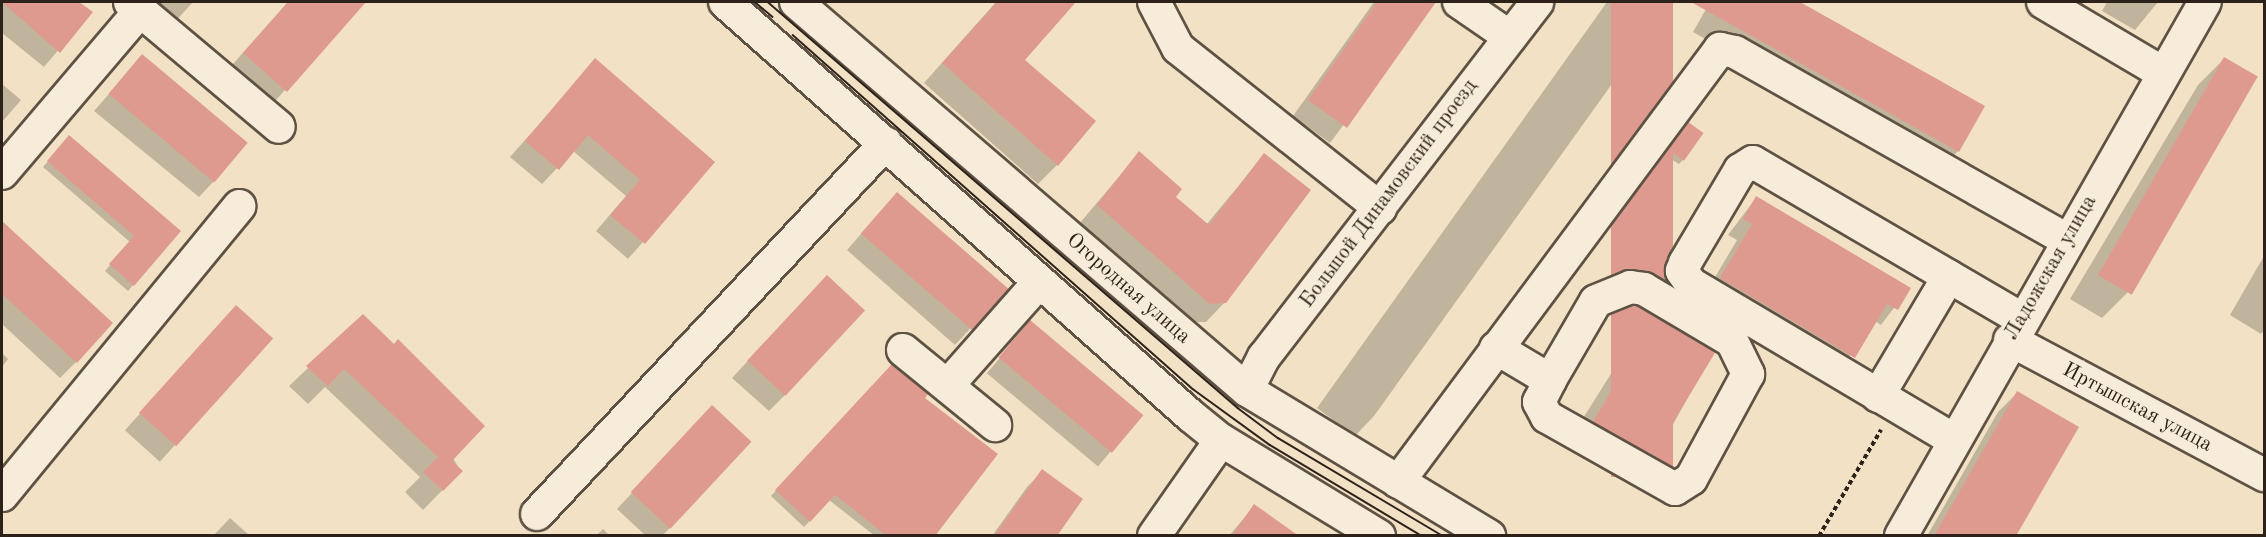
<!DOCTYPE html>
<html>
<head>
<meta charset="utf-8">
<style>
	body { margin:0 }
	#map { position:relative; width:2266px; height:537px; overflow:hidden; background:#f2e1c4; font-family:"Old Standard TT",serif }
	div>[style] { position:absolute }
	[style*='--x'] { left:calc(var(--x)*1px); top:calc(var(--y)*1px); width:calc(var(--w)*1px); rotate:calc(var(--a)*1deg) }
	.shadow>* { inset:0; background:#0003; transform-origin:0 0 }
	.building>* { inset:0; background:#df9a8f; transform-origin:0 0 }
	.path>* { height:4px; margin-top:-2px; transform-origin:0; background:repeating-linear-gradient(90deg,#2d2219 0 4.5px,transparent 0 7.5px) }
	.roads { filter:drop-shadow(2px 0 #5e5244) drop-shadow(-2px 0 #5e5244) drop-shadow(0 2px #5e5244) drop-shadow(0 -2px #5e5244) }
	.minor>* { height:32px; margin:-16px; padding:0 16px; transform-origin:16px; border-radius:16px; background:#f7ecd9 }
	.tram>* { height:1.5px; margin:-0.75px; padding:0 0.75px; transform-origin:0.75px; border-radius:0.75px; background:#2d2219 }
	span { translate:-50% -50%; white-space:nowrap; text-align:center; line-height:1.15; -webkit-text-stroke:6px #f7ecd9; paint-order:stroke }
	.street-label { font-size:21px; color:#2d2219 }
	.frame { position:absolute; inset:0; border:3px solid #2d2219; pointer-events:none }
</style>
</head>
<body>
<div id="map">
	<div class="shadow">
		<div style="clip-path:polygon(2px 2px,77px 2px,90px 13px,44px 67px,2px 33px)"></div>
		<div style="clip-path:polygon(147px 2px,193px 2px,173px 24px)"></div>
		<div style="clip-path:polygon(288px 2px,364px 2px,267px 110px,225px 73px)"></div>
		<div style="clip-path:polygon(996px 2px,1074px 2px,1023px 60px,1057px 165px,1038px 184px,924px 83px)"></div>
		<div style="clip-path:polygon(1374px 2px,1433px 4px,1330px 143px,1293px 116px)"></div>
		<div style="clip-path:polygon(1607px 2px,1670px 3px,1374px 416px,1355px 436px,1317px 408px)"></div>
		<div style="clip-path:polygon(1710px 2px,1797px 2px,1983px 106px,1958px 151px,1939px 171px,1693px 32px)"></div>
		<div style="clip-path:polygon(2107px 2px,2158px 2px,2135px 30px,2102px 11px)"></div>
		<div style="clip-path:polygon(142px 56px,214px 181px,199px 197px,94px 111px)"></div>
		<div style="clip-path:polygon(2224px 59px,2256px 78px,2127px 293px,2102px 318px,2070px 299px,2198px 85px)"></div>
		<div style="clip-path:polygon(595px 61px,713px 162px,628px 259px,596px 231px,626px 196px,573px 151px,542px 184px,510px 157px)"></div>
		<div style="clip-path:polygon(2px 84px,21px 100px,2px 122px)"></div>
		<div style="clip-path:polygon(1683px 130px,1684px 159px,1679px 164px,1664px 155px)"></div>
		<div style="clip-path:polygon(64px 143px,179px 231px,128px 291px,105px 271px,130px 242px,43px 167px)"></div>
		<div style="clip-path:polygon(1139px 153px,1174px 197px,1206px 225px,1264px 155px,1225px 302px,1206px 322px,1191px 322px,1079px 224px)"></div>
		<div style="clip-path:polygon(1756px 198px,1909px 288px,1881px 325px,1875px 321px,1838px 373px,1705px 294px,1737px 240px,1728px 235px)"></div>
		<div style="clip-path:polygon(882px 210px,1006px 290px,955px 345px,847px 250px)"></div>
		<div style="clip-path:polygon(9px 230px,76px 362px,60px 378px,2px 324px,2px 238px)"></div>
		<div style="clip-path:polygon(2264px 256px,2264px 330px,2261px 334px,2230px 315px)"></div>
		<div style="clip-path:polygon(811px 293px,784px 396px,769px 411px,732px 378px)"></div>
		<div style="left:236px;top:307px;width:47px;height:166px;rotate:42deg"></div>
		<div style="clip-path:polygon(363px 316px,461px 471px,423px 510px,405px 492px,420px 477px,325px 387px,308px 404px,289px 386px)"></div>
		<div style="clip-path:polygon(1656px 319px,1713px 352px,1655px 457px,1629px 484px,1565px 447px,1629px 345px)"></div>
		<div style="left:1030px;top:322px;width:145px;height:67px;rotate:40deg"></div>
		<div style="clip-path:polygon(2px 353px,8px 359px,2px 367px)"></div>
		<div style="clip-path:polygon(886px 371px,923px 399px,933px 536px,875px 536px,829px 500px,804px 527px,771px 496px)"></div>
		<div style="clip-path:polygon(2017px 393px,2014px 536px,1927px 536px,1998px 412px)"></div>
		<div style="clip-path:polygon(697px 423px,670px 528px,662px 536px,646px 536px,617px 509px)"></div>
		<div style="clip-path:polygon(1043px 471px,1055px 536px,992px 536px,1027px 487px)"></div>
		<div style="clip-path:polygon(1254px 506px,1287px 536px,1229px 536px)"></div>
		<div style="clip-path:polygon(230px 518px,250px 536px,213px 536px)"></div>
		<div style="clip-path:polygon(603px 529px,610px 536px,596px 536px)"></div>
	</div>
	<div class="building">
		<div style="clip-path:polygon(2px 2px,79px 2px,93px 12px,60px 53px)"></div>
		<div style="clip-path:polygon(288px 2px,366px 2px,287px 92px,243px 53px)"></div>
		<div style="clip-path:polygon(997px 2px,1076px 2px,1025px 60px,1096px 121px,1058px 166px,942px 63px)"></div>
		<div style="clip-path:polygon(1377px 2px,1436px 2px,1347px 128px,1308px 100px)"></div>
		<div style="left:1611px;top:2px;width:62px;height:475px"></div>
		<div style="clip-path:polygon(1691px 2px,1800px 2px,1985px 106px,1959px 152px)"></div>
		<div style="left:142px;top:54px;width:138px;height:52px;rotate:40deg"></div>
		<div style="left:2224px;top:57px;width:39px;height:252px;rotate:30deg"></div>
		<div style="clip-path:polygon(595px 58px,715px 162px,645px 244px,610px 215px,640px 180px,588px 135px,559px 170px,525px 141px)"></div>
		<div style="left:1688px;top:122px;width:19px;height:34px;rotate:35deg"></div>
		<div style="clip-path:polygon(69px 135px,181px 231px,134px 286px,109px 264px,134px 236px,47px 161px)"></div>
		<div style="clip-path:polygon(1139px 151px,1182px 189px,1176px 197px,1209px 225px,1264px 153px,1311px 190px,1226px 303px,1210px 304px,1097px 205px)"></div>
		<div style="left:897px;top:192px;width:148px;height:55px;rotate:41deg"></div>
		<div style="clip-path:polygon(1756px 196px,1911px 288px,1898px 310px,1887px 304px,1855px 358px,1720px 278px,1752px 224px,1743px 219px)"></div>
		<div style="clip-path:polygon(2px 221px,113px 323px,77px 363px,2px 294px)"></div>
		<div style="left:827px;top:275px;width:52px;height:117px;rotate:43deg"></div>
		<div style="left:236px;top:305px;width:50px;height:145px;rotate:42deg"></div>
		<div style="clip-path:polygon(363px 314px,394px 344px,398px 339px,485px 426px,452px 461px,463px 471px,443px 491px,423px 472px,438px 457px,344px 369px,328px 386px,306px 366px)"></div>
		<div style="left:1656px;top:317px;width:69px;height:122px;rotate:31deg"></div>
		<div style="left:1030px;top:320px;width:148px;height:49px;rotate:40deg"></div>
		<div style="clip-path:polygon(892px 364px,928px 394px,925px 398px,998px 454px,935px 536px,887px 536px,835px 495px,810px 522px,775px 490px)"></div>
		<div style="clip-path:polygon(2017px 391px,2079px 427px,2016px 536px,1934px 536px)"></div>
		<div style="left:712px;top:405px;width:54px;height:119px;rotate:43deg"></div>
		<div style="clip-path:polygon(1042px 469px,1083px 499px,1057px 536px,994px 536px)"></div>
		<div style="clip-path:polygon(1254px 504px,1299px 536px,1232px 536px)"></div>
	</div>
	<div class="path">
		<div style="--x:1819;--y:536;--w:123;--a:-59.7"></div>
	</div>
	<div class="roads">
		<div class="minor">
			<div style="--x:130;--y:2;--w:194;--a:40"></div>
			<div style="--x:725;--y:2;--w:623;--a:41.62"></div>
			<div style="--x:1191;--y:416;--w:38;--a:39"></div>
			<div style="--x:1221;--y:440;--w:185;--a:31.3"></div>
			<div style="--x:796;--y:2;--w:595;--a:40.71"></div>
			<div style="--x:1247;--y:390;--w:283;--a:31.1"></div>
			<div style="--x:1154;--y:2;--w:52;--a:62.4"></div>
			<div style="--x:1178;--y:48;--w:258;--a:38.4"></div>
			<div style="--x:1459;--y:2;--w:62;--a:34.5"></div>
			<div style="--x:2043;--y:2;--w:139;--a:30.6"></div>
			<div style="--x:2;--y:173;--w:213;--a:-49.6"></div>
			<div style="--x:2010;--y:340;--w:288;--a:28"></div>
			<div style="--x:1496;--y:348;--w:63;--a:30.7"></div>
			<div style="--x:1550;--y:380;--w:91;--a:-59.8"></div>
			<div style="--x:1596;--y:301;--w:37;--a:-22"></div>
			<div style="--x:1630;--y:287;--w:14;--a:8"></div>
			<div style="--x:1644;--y:289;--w:102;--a:30.6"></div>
			<div style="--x:1732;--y:341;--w:37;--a:64"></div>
			<div style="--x:1748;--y:374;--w:119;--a:118.5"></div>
			<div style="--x:1691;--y:479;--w:19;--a:148"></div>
			<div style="--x:1675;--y:489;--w:147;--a:-150.6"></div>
			<div style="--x:1547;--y:417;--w:17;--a:-118"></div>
			<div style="--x:1539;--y:402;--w:25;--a:-63"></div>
			<div style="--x:903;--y:350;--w:119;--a:39.2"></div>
			<div style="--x:948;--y:385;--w:137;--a:-48.5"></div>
			<div style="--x:1247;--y:390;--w:37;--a:-63"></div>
			<div style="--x:1264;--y:357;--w:448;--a:-52.4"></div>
			<div style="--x:1878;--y:396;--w:139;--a:-59.4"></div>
			<div style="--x:1954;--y:440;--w:306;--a:-149.3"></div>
			<div style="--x:1691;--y:284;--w:16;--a:-125"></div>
			<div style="--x:1682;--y:271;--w:9;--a:-69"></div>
			<div style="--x:1685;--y:263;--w:108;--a:-59.4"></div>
			<div style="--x:1740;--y:170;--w:15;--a:-32"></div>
			<div style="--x:1753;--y:162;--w:311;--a:30.3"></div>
			<div style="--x:1398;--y:482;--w:540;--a:-53.36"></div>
			<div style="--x:1720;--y:49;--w:15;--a:11"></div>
			<div style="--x:1735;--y:52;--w:382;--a:29.5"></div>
			<div style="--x:2;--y:495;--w:374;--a:-50.6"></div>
			<div style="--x:537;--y:514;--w:509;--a:-46.75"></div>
			<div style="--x:1154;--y:536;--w:117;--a:-55.1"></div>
			<div style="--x:1901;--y:536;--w:614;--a:-60.35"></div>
		</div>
	</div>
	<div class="tram">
		<div style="--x:755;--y:2;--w:23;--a:40"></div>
		<div style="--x:768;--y:2;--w:621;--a:40.82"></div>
		<div style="--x:1238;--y:408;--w:50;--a:36.9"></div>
		<div style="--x:1278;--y:438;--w:192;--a:30.7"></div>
		<div style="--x:793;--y:35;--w:534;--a:41.51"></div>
		<div style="--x:1193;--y:389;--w:95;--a:36"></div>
		<div style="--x:1270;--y:445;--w:177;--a:30.9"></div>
	</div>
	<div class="street-label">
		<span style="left:1389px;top:194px;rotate:-53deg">Большой Динамовский проезд</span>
		<span style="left:2051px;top:268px;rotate:-60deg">Ладожская улица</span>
		<span style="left:1128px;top:289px;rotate:41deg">Огородная улица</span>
		<span style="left:2137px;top:408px;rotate:28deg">Иртышская улица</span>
	</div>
	<div class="frame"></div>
</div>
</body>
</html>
